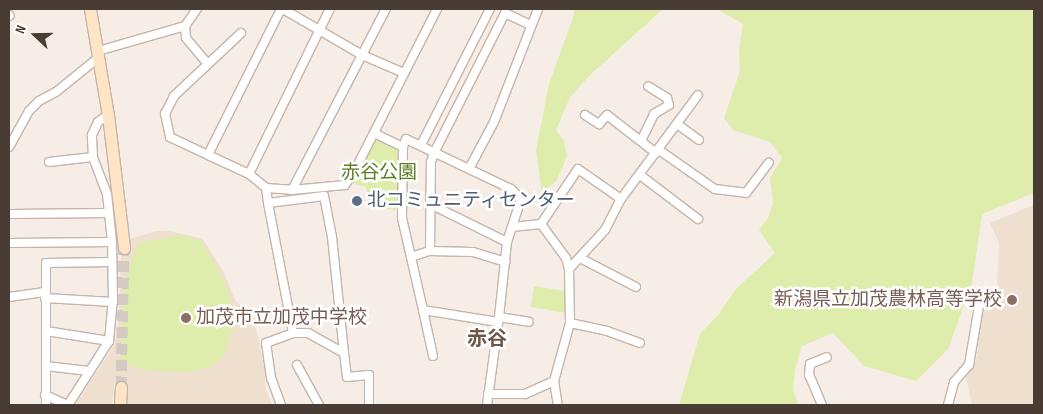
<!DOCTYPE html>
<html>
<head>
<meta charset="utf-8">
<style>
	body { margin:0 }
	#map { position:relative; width:1043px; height:414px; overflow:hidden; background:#f5ede6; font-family:"Sofia Sans Condensed","Noto Sans JP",sans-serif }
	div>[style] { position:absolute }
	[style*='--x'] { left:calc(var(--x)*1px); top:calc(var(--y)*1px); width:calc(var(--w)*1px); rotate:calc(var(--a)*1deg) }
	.education>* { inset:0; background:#efdfcf }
	.green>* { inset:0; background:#deedab }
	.secondary-tunnel>* { height:11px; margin-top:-5.5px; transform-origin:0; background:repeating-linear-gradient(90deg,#d2cac3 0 11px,transparent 0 16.5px) }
	.roads { filter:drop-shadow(1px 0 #c4b5ab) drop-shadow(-1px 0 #c4b5ab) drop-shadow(0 1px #c4b5ab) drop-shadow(0 -1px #c4b5ab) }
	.street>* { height:8px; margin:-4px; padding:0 4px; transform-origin:4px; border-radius:4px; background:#fff }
	.secondary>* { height:11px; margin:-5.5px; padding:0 5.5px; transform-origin:5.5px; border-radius:5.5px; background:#ffe4c6 }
	.dots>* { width:14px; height:14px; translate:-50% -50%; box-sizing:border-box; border:2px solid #fff; border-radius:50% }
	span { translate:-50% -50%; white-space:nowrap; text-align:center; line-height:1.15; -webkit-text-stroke:5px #fff; paint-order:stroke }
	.park-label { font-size:19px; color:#5b8022 }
	.service-label { font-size:19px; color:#4e5e75 }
	.left { translate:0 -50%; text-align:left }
	.education-label { font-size:19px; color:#785e54 }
	.right { translate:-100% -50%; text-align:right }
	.neighbourhood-label { font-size:20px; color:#6c574b; font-weight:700 }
	.frame { position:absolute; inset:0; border:10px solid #483c35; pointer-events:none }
	.north { position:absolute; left:10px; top:10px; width:50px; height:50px; -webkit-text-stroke:4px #fff; paint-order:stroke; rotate:291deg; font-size:14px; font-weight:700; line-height:20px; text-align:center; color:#483c35 }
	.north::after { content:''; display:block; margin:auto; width:18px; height:22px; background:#483c35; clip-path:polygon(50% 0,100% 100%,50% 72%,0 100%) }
</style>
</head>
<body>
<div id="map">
	<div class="education">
		<div style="clip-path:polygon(1034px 205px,1034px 405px,972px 405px,966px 378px,976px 361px,983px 310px,997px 290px,999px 243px,990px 223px)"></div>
		<div style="clip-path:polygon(157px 231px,169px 231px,203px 239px,224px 273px,235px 300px,254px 319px,264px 366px,266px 390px,272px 405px,127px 405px,125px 382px,115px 378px,112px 405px,75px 405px,115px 344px,119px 317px,121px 254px,130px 252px,129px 239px)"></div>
	</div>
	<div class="green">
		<div style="clip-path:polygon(574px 9px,663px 9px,590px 75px,570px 97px,556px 130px,564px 141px,567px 156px,557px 180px,542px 194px,536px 150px,549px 84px,574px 15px)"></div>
		<div style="clip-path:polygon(717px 9px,1034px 9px,1034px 193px,982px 214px,972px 283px,948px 349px,916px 381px,864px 366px,833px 333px,802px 346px,795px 370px,793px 389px,798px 405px,679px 405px,700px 334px,719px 314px,736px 289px,775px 253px,759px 230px,768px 218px,773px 203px,770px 178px,782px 158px,770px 142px,733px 130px,724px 118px,740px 71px,739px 50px,743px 24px)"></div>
		<div style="clip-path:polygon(375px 136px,400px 148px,396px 210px,370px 207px,366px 187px,352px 183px)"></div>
		<div style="clip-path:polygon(185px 235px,201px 241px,225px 282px,235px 319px,225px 354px,213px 366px,189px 372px,144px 370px,120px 361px,123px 286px,137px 243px)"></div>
		<div style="clip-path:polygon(534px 286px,565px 291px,566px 313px,531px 307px)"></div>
	</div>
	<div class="secondary-tunnel">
		<div style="--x:121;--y:387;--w:139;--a:-88.8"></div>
	</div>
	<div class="roads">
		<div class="street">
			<div style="--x:281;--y:9;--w:163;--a:116.6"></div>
			<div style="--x:208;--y:155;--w:45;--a:24.9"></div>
			<div style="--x:249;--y:174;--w:22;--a:39"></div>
			<div style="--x:266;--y:188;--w:26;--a:4"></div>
			<div style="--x:292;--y:190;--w:204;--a:-62.6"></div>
			<div style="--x:283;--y:9;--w:91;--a:30.2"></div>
			<div style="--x:362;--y:55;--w:46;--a:23.2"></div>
			<div style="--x:9;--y:15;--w:1;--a:45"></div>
			<div style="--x:185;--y:26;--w:12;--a:85"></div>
			<div style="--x:186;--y:38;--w:34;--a:50"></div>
			<div style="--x:98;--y:51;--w:91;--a:-16"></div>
			<div style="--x:185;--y:26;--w:21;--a:-55"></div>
			<div style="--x:585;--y:115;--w:17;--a:33"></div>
			<div style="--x:599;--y:124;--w:12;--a:-48"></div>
			<div style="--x:607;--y:115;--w:62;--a:37.8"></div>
			<div style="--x:677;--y:124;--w:27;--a:36"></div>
			<div style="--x:374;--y:133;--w:32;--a:26"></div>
			<div style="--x:641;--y:141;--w:30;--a:-64"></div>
			<div style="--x:654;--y:114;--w:17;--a:-31"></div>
			<div style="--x:669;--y:105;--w:7;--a:-106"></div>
			<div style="--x:667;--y:98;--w:22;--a:-148"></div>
			<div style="--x:421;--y:145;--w:153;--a:-63.1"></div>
			<div style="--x:9;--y:147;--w:41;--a:-60.9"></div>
			<div style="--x:29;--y:111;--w:14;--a:-45"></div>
			<div style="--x:39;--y:101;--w:19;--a:-28"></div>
			<div style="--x:56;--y:92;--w:55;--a:-39.1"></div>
			<div style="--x:659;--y:150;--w:68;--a:34.9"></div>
			<div style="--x:715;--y:189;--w:31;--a:7"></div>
			<div style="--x:746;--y:193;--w:38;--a:-53"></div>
			<div style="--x:208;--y:155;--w:42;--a:-154.7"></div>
			<div style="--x:170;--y:137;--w:24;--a:-102"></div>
			<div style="--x:165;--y:114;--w:20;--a:-63"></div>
			<div style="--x:174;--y:96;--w:92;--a:-43.2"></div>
			<div style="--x:49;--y:162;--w:44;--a:-6.5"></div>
			<div style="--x:469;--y:169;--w:53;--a:-62"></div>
			<div style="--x:494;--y:122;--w:121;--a:-68.7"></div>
			<div style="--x:249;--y:174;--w:184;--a:-63.9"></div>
			<div style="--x:640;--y:175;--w:73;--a:37.2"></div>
			<div style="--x:266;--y:188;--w:15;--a:82"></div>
			<div style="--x:268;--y:203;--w:132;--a:79.1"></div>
			<div style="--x:293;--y:333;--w:15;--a:0"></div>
			<div style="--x:308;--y:333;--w:41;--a:29.1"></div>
			<div style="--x:344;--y:353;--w:117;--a:-95.9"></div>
			<div style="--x:332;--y:237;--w:42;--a:-101"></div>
			<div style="--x:324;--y:196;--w:56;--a:172.9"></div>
			<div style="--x:292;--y:190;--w:53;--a:-5.4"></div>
			<div style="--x:345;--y:185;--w:18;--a:-56"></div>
			<div style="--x:355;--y:170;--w:181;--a:-63"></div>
			<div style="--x:430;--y:204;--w:86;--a:26.3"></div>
			<div style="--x:9;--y:214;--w:99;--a:-0.6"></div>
			<div style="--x:541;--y:224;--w:66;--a:-56.1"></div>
			<div style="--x:578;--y:169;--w:52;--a:34.9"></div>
			<div style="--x:512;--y:227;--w:29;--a:-6"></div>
			<div style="--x:541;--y:224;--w:42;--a:53.7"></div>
			<div style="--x:566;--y:258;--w:11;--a:75"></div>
			<div style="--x:569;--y:269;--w:54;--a:88.9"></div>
			<div style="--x:570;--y:323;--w:60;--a:105.4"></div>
			<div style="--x:554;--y:381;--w:24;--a:81"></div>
			<div style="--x:9;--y:243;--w:103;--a:-0.6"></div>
			<div style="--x:430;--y:251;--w:89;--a:-89.4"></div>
			<div style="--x:431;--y:162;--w:9;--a:-72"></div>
			<div style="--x:434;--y:153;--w:157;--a:-63.1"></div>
			<div style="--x:505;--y:13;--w:29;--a:25"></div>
			<div style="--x:411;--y:257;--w:20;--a:-18"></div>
			<div style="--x:430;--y:251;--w:43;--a:1.3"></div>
			<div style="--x:473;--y:252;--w:34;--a:17"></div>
			<div style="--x:580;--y:258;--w:63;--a:27.4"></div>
			<div style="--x:569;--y:269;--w:53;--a:-47.3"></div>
			<div style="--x:605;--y:230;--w:35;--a:-63"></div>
			<div style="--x:621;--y:199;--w:129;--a:-53.5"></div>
			<div style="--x:9;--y:297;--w:36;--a:-8"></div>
			<div style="--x:45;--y:298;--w:68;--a:3.4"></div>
			<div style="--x:423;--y:310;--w:47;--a:77.7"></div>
			<div style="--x:499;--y:317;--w:30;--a:9"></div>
			<div style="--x:570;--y:323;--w:38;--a:12"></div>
			<div style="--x:607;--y:331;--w:35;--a:20"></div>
			<div style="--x:46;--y:331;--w:64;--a:9"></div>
			<div style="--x:344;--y:353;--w:24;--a:83"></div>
			<div style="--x:347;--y:377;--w:22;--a:-5"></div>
			<div style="--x:369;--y:375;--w:30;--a:90"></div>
			<div style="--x:297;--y:365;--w:46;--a:61.2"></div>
			<div style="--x:46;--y:366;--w:43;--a:6.6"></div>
			<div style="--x:488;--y:394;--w:37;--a:0"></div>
			<div style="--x:525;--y:394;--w:32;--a:-24"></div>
			<div style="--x:45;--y:395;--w:24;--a:24"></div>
			<div style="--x:46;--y:405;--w:142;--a:-90"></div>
			<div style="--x:46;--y:263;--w:66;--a:-0.9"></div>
			<div style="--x:68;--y:405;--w:76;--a:-57.4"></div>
			<div style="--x:109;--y:341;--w:42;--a:-84.6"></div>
			<div style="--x:113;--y:299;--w:57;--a:-91"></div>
			<div style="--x:112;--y:242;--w:48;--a:-95.9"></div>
			<div style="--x:107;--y:194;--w:40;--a:-111"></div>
			<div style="--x:93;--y:157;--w:22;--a:-93"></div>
			<div style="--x:92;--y:135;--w:14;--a:-65"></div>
			<div style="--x:98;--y:122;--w:12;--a:-35"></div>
			<div style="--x:281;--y:405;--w:29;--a:-110"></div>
			<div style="--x:271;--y:378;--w:35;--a:-98"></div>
			<div style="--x:266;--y:343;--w:29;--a:-20"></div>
			<div style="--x:487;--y:405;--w:89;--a:-82.2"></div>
			<div style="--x:499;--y:317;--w:75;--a:-83.9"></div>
			<div style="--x:507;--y:242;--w:45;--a:-72"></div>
			<div style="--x:521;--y:199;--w:14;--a:-135"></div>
			<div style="--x:511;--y:189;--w:116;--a:-154.5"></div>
			<div style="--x:406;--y:139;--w:9;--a:111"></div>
			<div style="--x:403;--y:147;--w:71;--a:90.8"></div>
			<div style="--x:402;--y:218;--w:94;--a:77.1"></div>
			<div style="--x:423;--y:310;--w:76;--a:9.1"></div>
			<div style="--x:822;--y:405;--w:33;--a:-113"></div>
			<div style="--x:809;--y:375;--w:11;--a:-85"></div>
			<div style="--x:810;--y:364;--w:18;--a:-22"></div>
			<div style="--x:948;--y:405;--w:24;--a:-75"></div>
			<div style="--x:954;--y:382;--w:23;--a:-49"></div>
			<div style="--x:969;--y:365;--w:60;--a:-80.4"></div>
		</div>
		<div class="secondary">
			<div style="--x:90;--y:9;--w:108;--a:80.4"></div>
			<div style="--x:108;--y:115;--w:134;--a:83.1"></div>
			<div style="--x:120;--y:405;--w:18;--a:-87"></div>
		</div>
	</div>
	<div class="dots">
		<div style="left:357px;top:201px;background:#5c6f8a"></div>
		<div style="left:1012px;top:300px;background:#8d6e63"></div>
		<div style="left:186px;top:318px;background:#8d6e63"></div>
	</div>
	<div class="park-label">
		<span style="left:379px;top:173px">赤谷公園</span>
	</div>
	<div class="service-label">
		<span class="left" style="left:367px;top:201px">北コミュニティセンター</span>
	</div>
	<div class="education-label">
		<span class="right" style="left:1002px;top:300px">新潟県立加茂農林高等学校</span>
		<span class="left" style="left:196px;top:318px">加茂市立加茂中学校</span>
	</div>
	<div class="neighbourhood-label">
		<span style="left:487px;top:339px">赤谷</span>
	</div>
	<div class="frame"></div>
	<div class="north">N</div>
</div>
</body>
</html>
